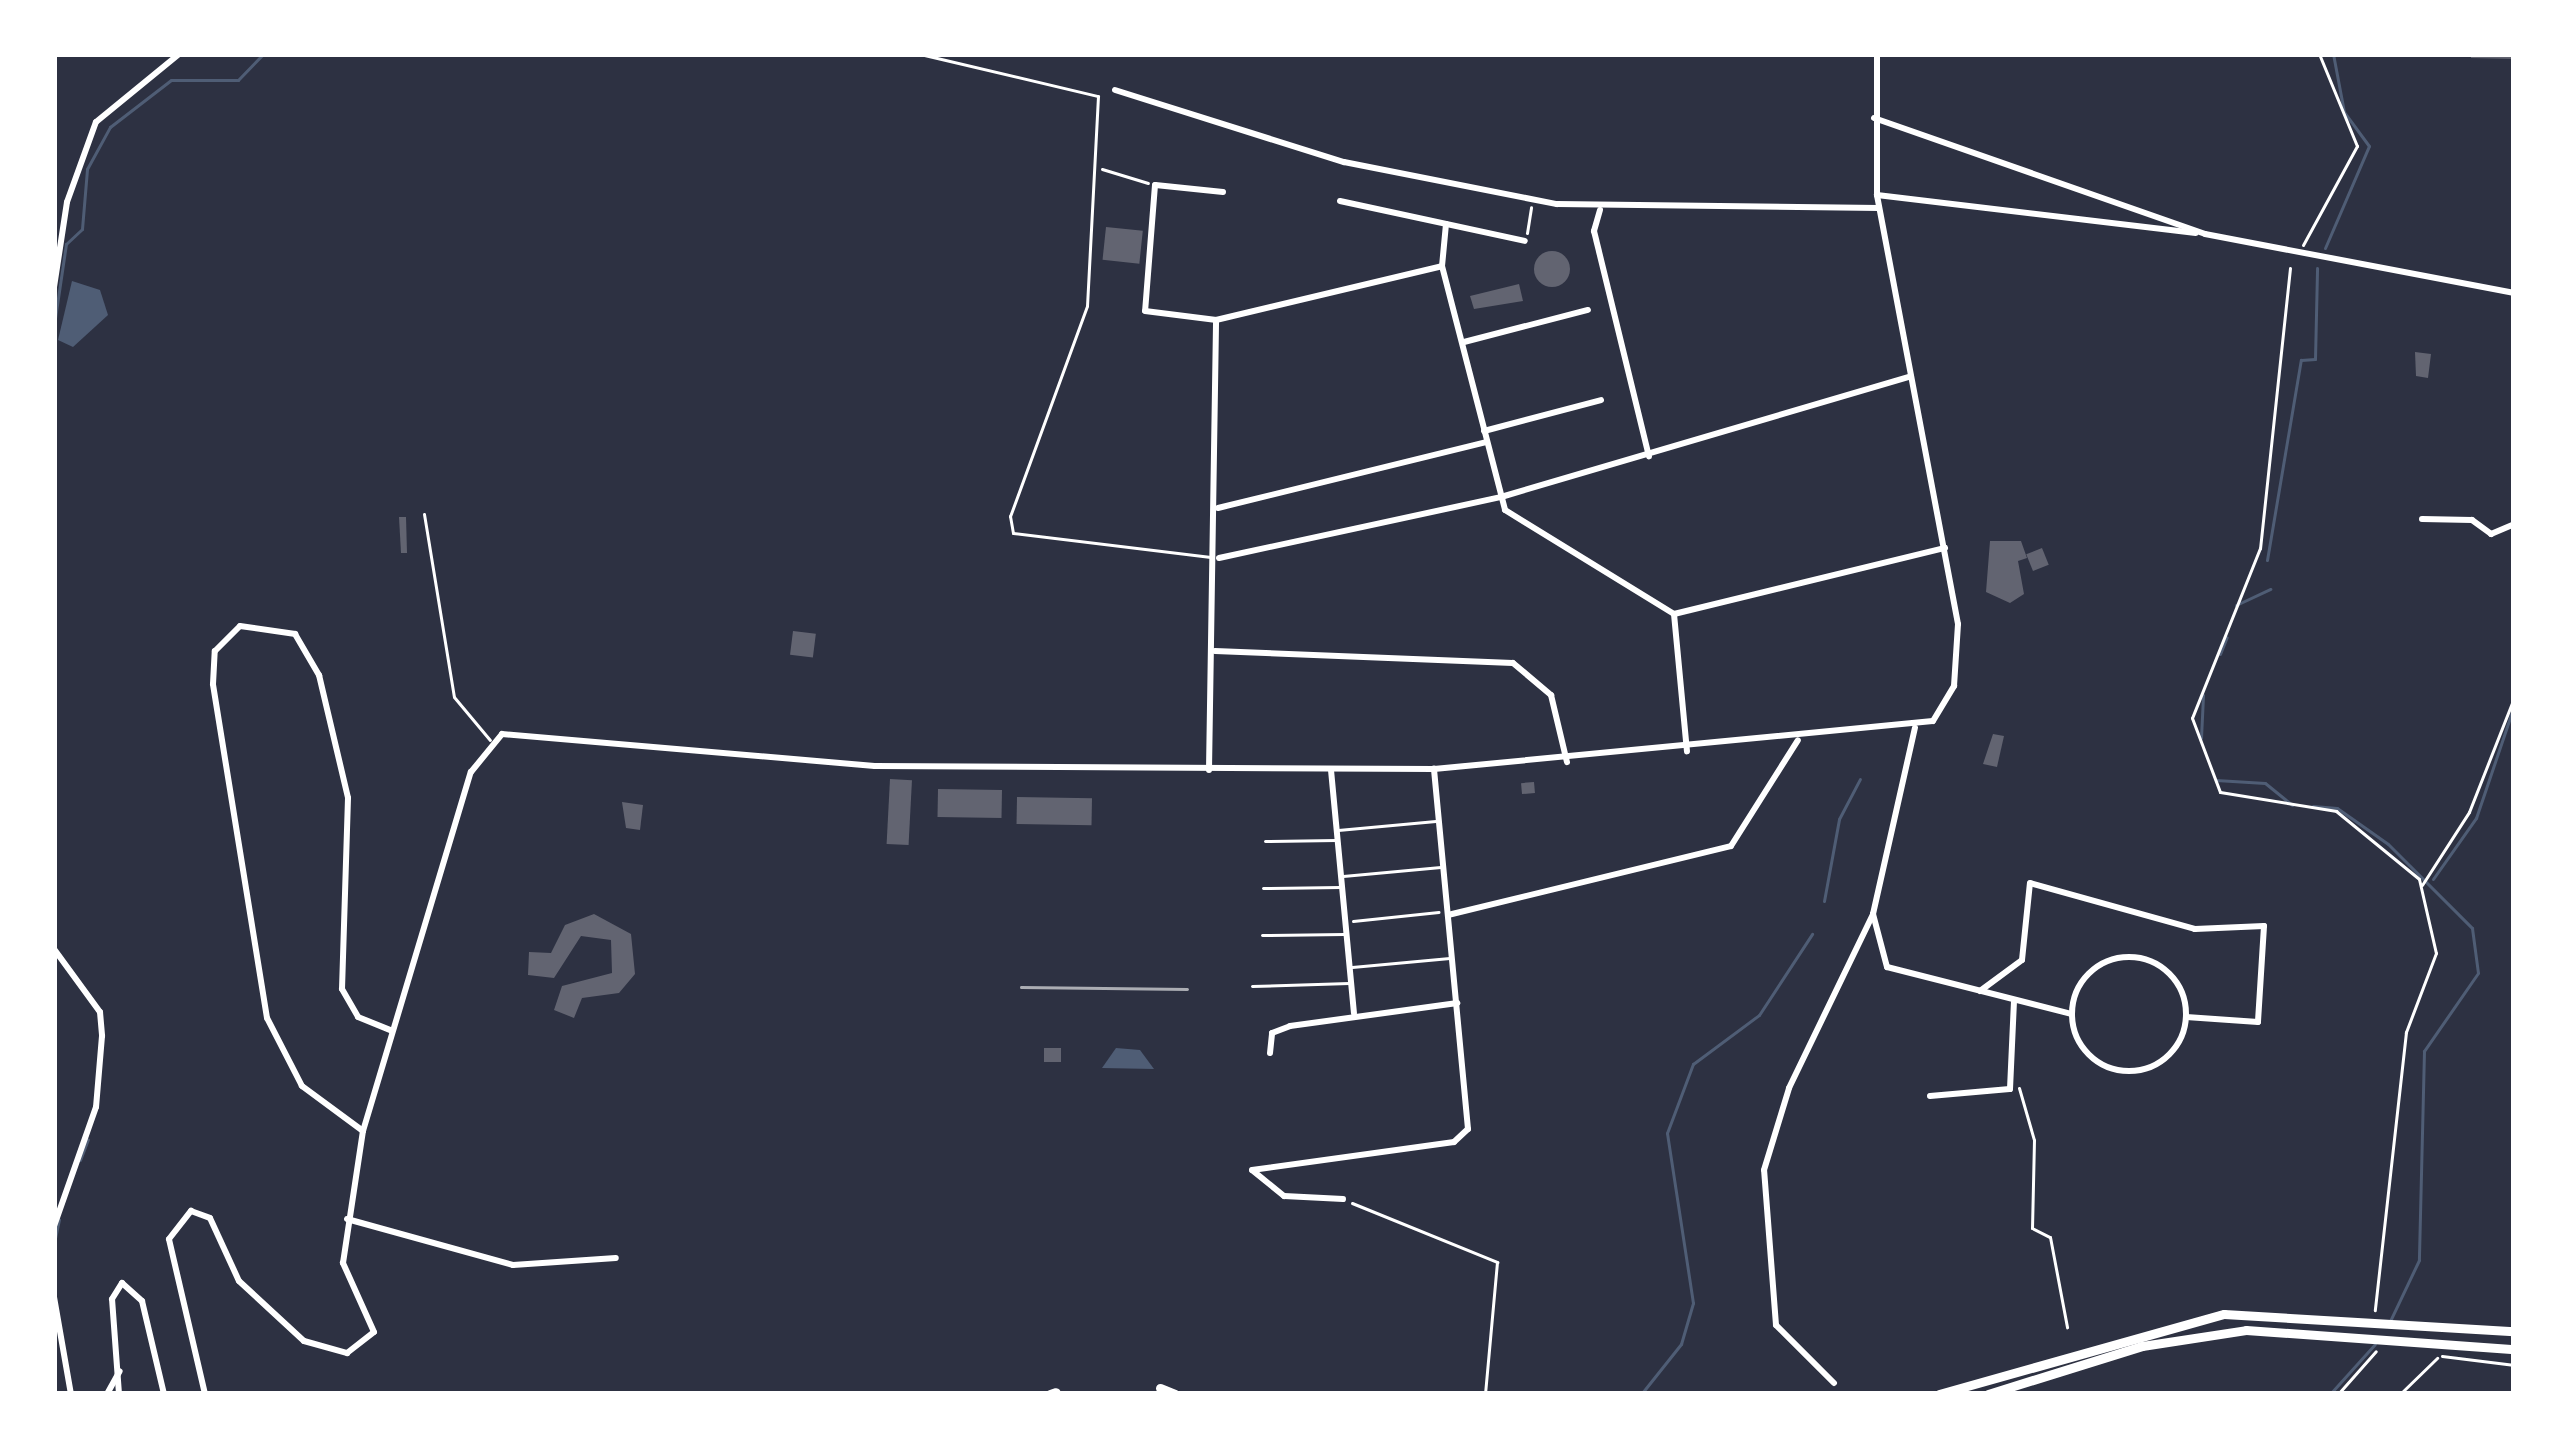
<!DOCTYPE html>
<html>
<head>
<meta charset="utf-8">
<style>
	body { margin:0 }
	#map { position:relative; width:2568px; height:1448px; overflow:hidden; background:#2d3142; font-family:Ubuntu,sans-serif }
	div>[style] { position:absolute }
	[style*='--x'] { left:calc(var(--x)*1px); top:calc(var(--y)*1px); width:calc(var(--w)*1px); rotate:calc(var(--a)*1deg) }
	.water>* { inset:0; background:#4f5d75 }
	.stream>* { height:3px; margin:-1.5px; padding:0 1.5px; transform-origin:1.5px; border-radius:1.5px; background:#4f5d75 }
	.building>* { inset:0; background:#626471; transform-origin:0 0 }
	.round { border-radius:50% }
	.path>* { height:3px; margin:-1.5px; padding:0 1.5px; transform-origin:1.5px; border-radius:1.5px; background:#fff }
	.service>* { height:3px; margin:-1.5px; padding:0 1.5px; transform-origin:1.5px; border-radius:1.5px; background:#fff }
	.minor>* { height:6px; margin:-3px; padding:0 3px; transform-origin:3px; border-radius:3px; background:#fff }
	.minor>.ring { margin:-3px; padding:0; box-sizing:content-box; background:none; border:6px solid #fff; border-radius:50% }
	.tertiary>* { height:6px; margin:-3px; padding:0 3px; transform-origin:3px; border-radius:3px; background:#fff }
	.trunk>* { height:9px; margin:-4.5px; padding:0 4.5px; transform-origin:4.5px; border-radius:4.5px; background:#fff }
	.rail>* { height:3px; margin:-1.5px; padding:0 1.5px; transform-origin:1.5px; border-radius:1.5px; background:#abadb3 }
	span { translate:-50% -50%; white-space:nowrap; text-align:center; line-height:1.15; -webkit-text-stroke:9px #fff; paint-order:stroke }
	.frame { position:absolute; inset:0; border:57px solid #fff; pointer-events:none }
</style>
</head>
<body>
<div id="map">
	<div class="water">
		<div style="clip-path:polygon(72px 281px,100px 290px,108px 315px,73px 347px,58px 340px)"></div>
		<div style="clip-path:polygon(1116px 1048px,1140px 1050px,1154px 1069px,1102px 1068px)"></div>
	</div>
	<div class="stream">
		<div style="--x:2325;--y:248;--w:111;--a:-66.7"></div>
		<div style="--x:2369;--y:146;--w:42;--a:-126.3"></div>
		<div style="--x:2344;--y:112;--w:59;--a:-100.7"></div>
		<div style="--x:54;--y:325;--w:82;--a:-81.6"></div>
		<div style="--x:66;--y:244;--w:22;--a:-43"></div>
		<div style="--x:82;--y:229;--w:60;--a:-85.2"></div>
		<div style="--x:87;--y:169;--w:48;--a:-61.3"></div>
		<div style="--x:110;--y:127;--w:77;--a:-37.6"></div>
		<div style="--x:171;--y:80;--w:67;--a:0"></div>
		<div style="--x:238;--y:80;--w:36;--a:-46"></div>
		<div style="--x:2267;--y:560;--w:203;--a:-80.4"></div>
		<div style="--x:2301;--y:360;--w:14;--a:-4"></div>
		<div style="--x:2315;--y:359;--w:91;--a:-88.7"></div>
		<div style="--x:2236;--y:605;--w:38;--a:-25"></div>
		<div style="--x:2220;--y:654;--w:18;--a:-68"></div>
		<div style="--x:2201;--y:738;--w:43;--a:-87.3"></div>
		<div style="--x:2216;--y:780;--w:49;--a:3.5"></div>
		<div style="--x:2265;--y:783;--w:35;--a:39"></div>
		<div style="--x:2313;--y:806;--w:24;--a:5"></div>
		<div style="--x:2337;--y:808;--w:62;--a:35.2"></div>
		<div style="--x:2388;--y:844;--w:119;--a:45"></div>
		<div style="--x:2472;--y:928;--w:45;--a:82.4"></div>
		<div style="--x:2478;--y:973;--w:95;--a:124.7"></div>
		<div style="--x:2424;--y:1051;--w:209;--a:91.4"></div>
		<div style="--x:2419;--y:1260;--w:68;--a:115.4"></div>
		<div style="--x:2433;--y:879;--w:75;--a:-54.8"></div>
		<div style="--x:2476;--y:818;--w:118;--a:-71.3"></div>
		<div style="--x:1824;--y:901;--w:83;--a:-79.6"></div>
		<div style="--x:1839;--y:819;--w:45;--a:-62.3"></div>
		<div style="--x:80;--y:1160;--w:22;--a:-69"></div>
		<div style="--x:54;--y:1243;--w:24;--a:-78"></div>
		<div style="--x:1642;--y:1393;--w:63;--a:-51.5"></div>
		<div style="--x:1681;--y:1344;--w:43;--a:-73.7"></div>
		<div style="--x:1693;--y:1303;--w:172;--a:-98.7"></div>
		<div style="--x:1667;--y:1133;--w:74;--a:-69.4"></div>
		<div style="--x:1693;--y:1064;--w:82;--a:-36.6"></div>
		<div style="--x:1759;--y:1015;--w:97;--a:-56.8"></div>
		<div style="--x:2330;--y:1394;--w:67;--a:-48"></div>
	</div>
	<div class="building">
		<div style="clip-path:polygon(2471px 54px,2514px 54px,2514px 59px,2471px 58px)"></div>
		<div style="left:1106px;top:227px;width:37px;height:33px;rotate:6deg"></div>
		<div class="round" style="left:1534px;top:251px;width:36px;height:36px"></div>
		<div style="clip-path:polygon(1519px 284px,1523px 301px,1474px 309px,1470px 296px)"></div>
		<div style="clip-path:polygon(2415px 352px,2431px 354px,2428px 378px,2416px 376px)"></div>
		<div style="clip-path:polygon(399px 517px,406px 517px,407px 553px,401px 553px)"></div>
		<div style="clip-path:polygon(1990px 541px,2021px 541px,2027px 558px,2018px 561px,2024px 594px,2010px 603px,1986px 592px)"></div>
		<div style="left:2042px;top:548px;width:18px;height:17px;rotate:68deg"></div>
		<div style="left:793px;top:631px;width:23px;height:24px;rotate:7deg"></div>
		<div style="clip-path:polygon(1993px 734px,2004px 736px,1997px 767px,1983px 764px)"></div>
		<div style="left:890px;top:779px;width:22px;height:65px;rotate:3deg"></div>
		<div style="left:1534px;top:782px;width:11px;height:13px;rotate:85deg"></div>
		<div style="left:938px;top:789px;width:64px;height:28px;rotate:1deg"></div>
		<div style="left:1017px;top:797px;width:75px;height:27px;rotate:1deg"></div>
		<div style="clip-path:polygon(622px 802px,643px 805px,640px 830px,626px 828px)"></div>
		<div style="clip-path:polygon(594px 914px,631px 934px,635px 974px,619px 993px,582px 998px,574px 1018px,554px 1010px,562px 986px,612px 973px,611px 940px,581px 936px,554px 978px,528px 975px,529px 952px,551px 953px,565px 925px)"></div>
		<div style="left:1044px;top:1048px;width:17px;height:14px"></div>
	</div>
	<div class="path">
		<div style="--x:1102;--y:169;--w:48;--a:16.9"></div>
		<div style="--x:1527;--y:233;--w:26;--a:-81"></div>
		<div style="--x:2303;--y:245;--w:113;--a:-61.4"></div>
		<div style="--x:2357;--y:146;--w:100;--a:-112.4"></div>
		<div style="--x:2290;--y:268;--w:282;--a:96.1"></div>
		<div style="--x:2260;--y:548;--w:183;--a:111.8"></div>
		<div style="--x:2192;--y:718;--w:79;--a:69.3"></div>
		<div style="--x:2220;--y:792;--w:118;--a:9.3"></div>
		<div style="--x:2336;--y:811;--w:107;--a:39.3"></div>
		<div style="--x:2419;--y:879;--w:76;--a:77.1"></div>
		<div style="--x:2436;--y:953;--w:85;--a:110.8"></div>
		<div style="--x:2406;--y:1032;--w:280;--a:96.4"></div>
		<div style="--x:2422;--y:885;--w:87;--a:-57.2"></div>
		<div style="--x:2469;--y:812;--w:123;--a:-68.5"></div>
		<div style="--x:1353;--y:921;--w:86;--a:-6"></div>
		<div style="--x:2019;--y:1088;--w:54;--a:73.9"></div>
		<div style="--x:2034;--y:1140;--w:88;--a:91.3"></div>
		<div style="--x:2032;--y:1228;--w:20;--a:27"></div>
		<div style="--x:2050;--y:1237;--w:92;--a:79.3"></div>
		<div style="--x:1352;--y:1203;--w:157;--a:22.1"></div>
		<div style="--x:1497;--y:1262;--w:133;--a:95.2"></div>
		<div style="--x:2338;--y:1394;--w:57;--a:-48.5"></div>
		<div style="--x:2400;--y:1394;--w:52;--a:-44.2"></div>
	</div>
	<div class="service">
		<div style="--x:920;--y:54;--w:183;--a:13.3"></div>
		<div style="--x:1098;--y:96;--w:210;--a:93"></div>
		<div style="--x:1087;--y:306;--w:224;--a:110.1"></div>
		<div style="--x:1010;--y:516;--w:17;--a:80"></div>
		<div style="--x:1013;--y:533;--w:199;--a:6.9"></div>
		<div style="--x:424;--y:514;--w:185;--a:80.7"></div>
		<div style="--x:454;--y:697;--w:56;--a:50.1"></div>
		<div style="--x:1338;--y:830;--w:98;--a:-5.2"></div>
		<div style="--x:1265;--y:841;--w:71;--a:-0.8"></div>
		<div style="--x:1343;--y:876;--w:98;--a:-5.2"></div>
		<div style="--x:1263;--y:888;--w:77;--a:-0.7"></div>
		<div style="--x:1262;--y:935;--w:82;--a:-0.7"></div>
		<div style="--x:1352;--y:967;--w:98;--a:-5.2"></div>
		<div style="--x:1252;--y:986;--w:97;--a:-1.8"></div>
		<div style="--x:2442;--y:1356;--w:73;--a:7.1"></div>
	</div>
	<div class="minor">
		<div style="--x:1115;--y:90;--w:240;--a:17.5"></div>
		<div style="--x:1344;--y:162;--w:217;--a:11.2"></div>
		<div style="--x:1557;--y:204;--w:322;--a:0.7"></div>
		<div style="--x:1223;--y:192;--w:68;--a:-174.1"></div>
		<div style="--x:1155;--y:185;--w:126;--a:94.5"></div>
		<div style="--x:1145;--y:311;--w:72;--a:7.2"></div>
		<div style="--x:1216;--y:320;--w:232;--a:-13.4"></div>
		<div style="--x:1340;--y:201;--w:189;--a:12.2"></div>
		<div style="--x:1600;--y:210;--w:22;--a:106"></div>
		<div style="--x:1594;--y:231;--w:232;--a:76.3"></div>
		<div style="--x:1446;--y:224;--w:42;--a:95.4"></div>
		<div style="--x:1442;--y:266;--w:252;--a:75.5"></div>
		<div style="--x:1505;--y:510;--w:198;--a:31.6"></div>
		<div style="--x:1674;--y:614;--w:138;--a:84.6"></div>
		<div style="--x:54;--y:287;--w:86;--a:-81.3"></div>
		<div style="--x:67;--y:202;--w:85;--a:-70.1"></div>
		<div style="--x:96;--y:122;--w:107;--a:-39.3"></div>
		<div style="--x:1464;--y:342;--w:128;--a:-14.5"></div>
		<div style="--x:1484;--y:431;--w:121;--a:-14.8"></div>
		<div style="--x:1218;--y:508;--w:276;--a:-13.8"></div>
		<div style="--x:2422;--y:519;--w:50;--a:1.1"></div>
		<div style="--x:2472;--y:520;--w:24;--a:36"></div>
		<div style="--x:2491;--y:534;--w:25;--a:-23"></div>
		<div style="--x:1219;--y:558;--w:289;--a:-12.2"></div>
		<div style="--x:1501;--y:497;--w:427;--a:-16.4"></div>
		<div style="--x:1674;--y:614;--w:279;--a:-13.7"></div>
		<div style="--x:1215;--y:651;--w:298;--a:2.3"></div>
		<div style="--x:1513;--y:663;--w:50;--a:40.1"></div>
		<div style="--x:1551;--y:695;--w:69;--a:76.6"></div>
		<div style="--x:1209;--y:770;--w:450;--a:-89.1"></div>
		<div style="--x:1331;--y:770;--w:244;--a:84.6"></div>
		<div style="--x:1873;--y:914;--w:55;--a:75.2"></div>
		<div style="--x:1887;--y:967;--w:190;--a:14.3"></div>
		<div style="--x:1448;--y:915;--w:291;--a:-13.7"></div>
		<div style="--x:1731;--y:846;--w:125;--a:-57.7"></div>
		<div style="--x:54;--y:949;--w:78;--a:53.9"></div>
		<div style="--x:100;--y:1012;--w:24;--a:85"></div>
		<div style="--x:102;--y:1036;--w:71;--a:94.8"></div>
		<div style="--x:96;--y:1107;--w:126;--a:109.4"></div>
		<div class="ring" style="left:2072px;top:957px;width:108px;height:108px"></div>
		<div style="--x:1980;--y:991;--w:52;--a:-36.4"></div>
		<div style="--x:2022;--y:960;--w:77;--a:-84.1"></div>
		<div style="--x:2030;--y:883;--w:171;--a:15.6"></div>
		<div style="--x:2195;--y:929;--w:69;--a:-2.5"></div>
		<div style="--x:2264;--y:926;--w:96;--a:93.6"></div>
		<div style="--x:2258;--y:1022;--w:72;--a:-176"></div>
		<div style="--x:1270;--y:1053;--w:20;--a:-84"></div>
		<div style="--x:1272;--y:1033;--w:19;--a:-21"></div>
		<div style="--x:1290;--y:1026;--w:169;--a:-7.8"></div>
		<div style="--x:1930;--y:1096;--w:80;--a:-5"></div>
		<div style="--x:2010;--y:1089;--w:87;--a:-87.4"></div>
		<div style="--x:363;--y:1131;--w:76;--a:-143.6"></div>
		<div style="--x:302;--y:1086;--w:76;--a:-117.2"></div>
		<div style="--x:267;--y:1018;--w:338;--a:-99.2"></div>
		<div style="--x:213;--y:684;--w:33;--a:-87"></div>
		<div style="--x:215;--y:651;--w:35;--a:-45"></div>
		<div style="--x:240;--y:626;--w:56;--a:8.3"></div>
		<div style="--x:295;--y:634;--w:48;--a:59.7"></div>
		<div style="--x:319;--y:675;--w:126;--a:76.7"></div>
		<div style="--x:348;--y:798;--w:191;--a:91.8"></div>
		<div style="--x:342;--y:989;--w:32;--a:60"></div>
		<div style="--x:358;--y:1017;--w:35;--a:22"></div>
		<div style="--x:1343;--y:1199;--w:59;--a:-177.1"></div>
		<div style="--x:1284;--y:1196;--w:41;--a:-140.9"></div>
		<div style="--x:1252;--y:1170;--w:204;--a:-7.9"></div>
		<div style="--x:1454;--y:1142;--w:19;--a:-43"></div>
		<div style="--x:1468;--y:1129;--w:362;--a:-95.4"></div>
		<div style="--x:347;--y:1219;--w:172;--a:15.5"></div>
		<div style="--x:513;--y:1265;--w:103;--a:-3.9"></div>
		<div style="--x:54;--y:1297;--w:98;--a:80.1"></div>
		<div style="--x:1834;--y:1383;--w:82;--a:-135"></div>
		<div style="--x:1776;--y:1325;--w:155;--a:-94.4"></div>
		<div style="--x:1764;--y:1170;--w:86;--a:-73"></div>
		<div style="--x:1789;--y:1088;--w:193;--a:-64.2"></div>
		<div style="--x:1873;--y:914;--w:191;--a:-77.3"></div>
		<div style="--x:107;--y:1394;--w:26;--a:-61"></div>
		<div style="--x:119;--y:1394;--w:95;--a:-94.2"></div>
		<div style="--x:112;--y:1299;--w:19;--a:-58"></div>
		<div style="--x:122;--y:1283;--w:27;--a:42"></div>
		<div style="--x:142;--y:1301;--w:96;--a:76.7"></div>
		<div style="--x:205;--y:1394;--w:159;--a:-103.1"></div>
		<div style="--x:169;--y:1239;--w:36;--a:-52"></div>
		<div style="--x:191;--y:1211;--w:20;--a:20"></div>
		<div style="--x:210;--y:1218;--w:69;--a:65.3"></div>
		<div style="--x:239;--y:1281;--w:88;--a:42.7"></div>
		<div style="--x:304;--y:1341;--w:45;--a:15.6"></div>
		<div style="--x:347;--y:1353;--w:34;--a:-38"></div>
		<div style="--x:374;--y:1332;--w:76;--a:-114.2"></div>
		<div style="--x:343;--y:1263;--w:134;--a:-81.4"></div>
		<div style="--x:363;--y:1131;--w:375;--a:-73.3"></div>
		<div style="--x:471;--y:772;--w:49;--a:-50.8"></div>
		<div style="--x:502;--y:734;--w:374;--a:4.9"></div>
		<div style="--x:875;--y:766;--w:559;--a:0.31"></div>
		<div style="--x:1434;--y:769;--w:501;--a:-5.49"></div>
		<div style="--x:1933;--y:721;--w:41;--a:-59"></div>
		<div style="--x:1954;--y:686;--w:62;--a:-86.3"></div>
		<div style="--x:1958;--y:624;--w:437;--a:-100.7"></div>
		<div style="--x:1877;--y:195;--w:141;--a:-90"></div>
	</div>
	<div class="tertiary">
		<div style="--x:1874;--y:118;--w:351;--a:19.3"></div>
		<div style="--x:2205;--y:234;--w:315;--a:10.8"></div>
		<div style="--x:1877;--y:195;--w:321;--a:6.8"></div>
	</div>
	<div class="trunk">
		<div style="--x:1160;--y:1388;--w:16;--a:22"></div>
		<div style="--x:1050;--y:1394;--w:6;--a:-18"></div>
		<div style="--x:1939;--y:1394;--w:296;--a:-15.7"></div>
		<div style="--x:2224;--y:1314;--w:290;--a:3.4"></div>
		<div style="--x:1988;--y:1394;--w:161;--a:-17.3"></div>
		<div style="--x:2142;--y:1346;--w:105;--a:-8.7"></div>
		<div style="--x:2246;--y:1330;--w:269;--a:4.1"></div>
	</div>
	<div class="rail">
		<div style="--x:1021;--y:987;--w:166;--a:0.7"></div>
	</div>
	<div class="frame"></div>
</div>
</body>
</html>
